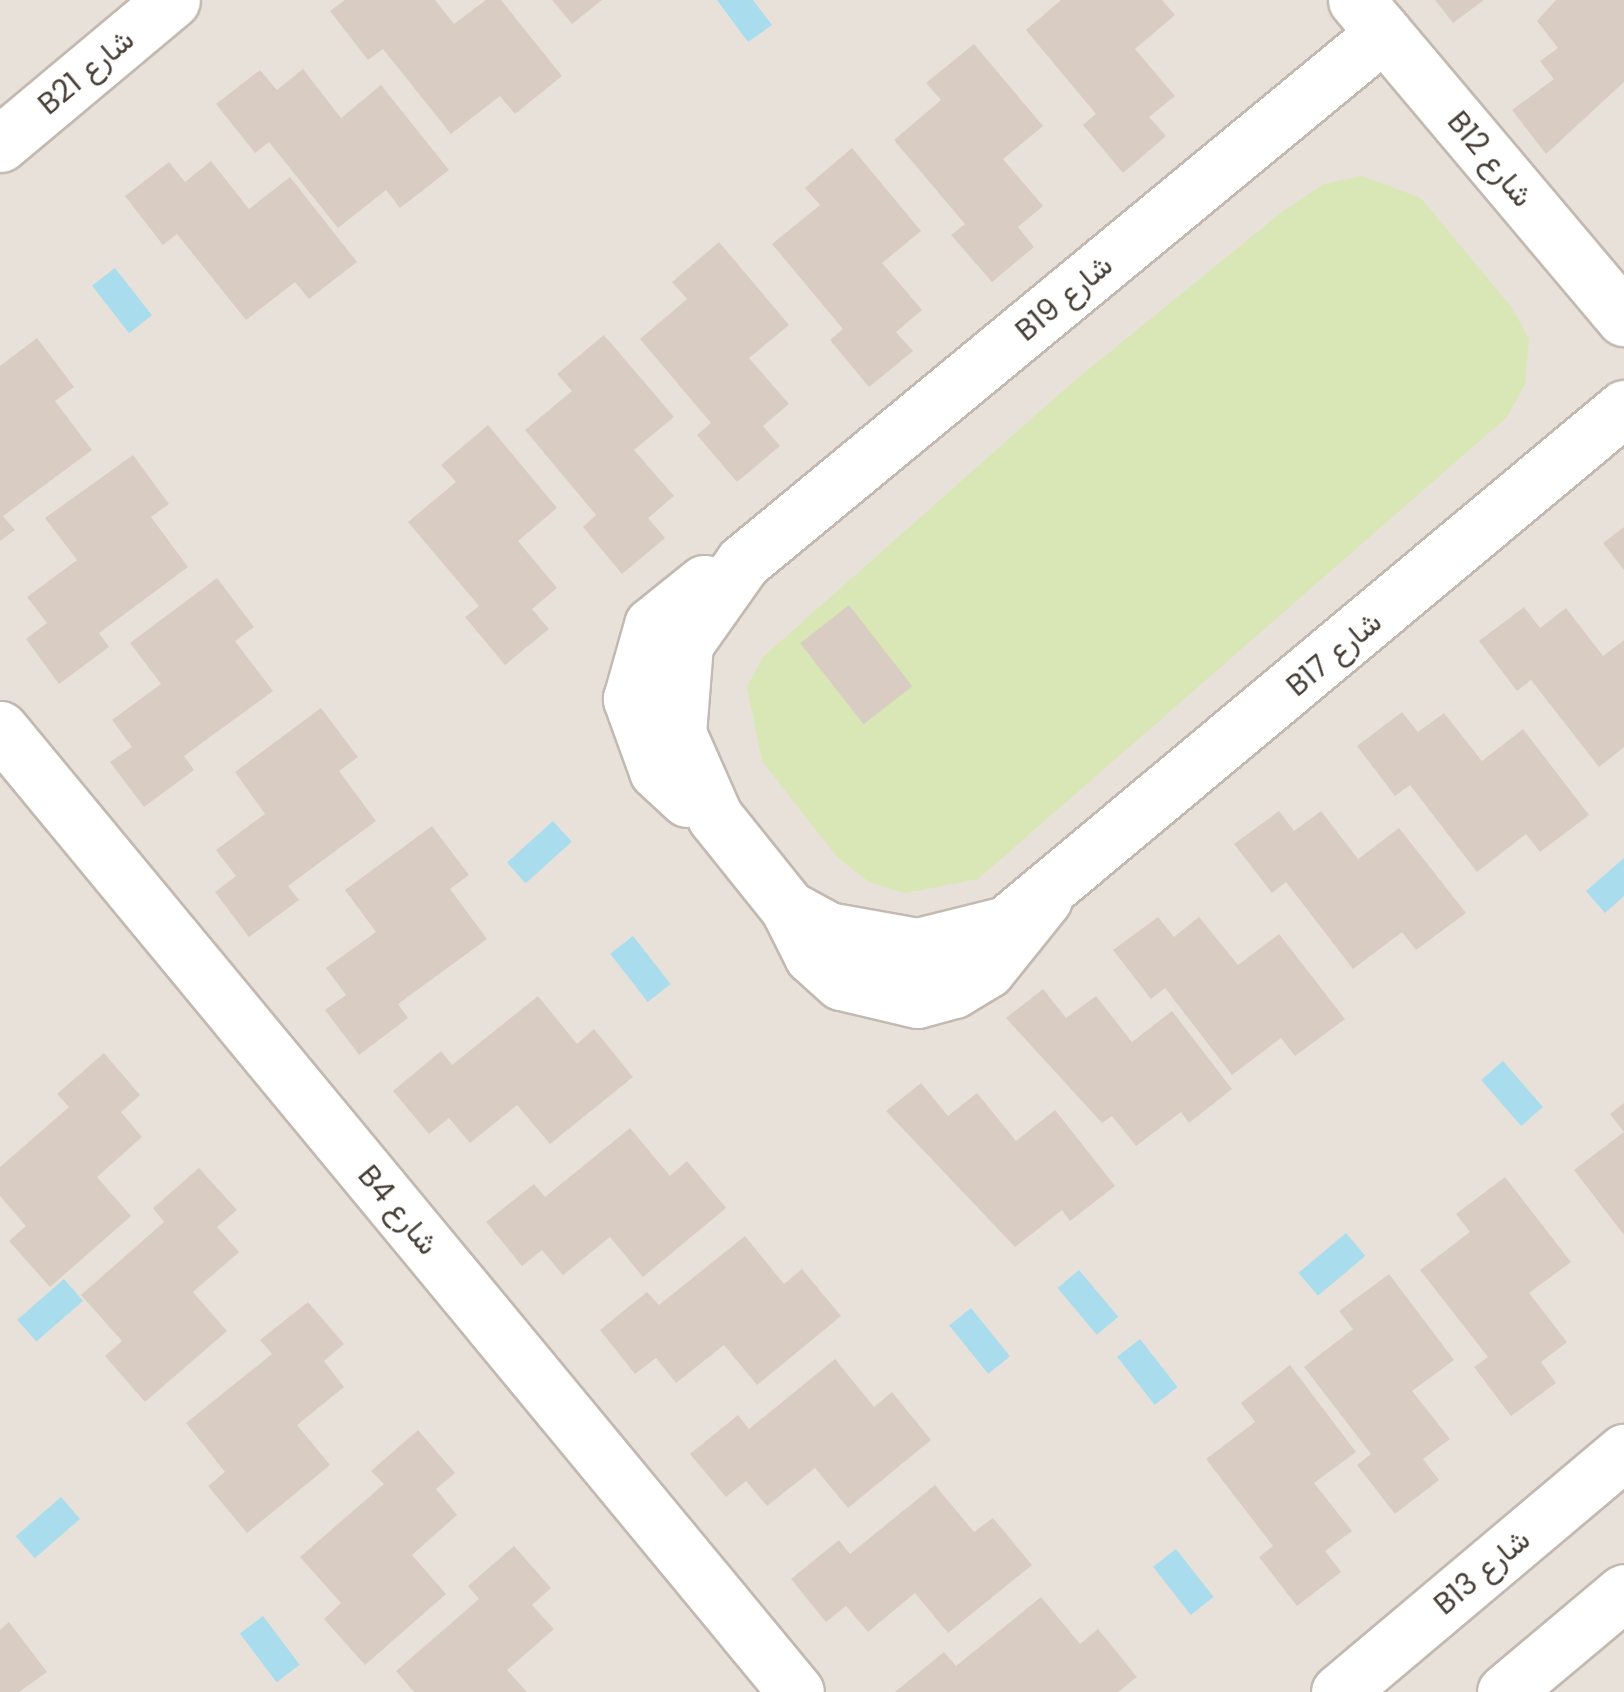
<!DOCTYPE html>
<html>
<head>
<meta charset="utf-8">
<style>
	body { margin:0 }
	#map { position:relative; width:1624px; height:1692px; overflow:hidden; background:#f5f0ea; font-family:Poppins,Vazirmatn,sans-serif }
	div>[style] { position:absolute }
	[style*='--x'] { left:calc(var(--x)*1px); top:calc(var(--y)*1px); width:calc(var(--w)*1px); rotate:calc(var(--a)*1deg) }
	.residential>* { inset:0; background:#e8e1d9; transform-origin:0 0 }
	.green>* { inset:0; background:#d8e7b5 }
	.water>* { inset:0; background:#a9ddee; transform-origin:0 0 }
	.building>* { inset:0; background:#d9cdc3; transform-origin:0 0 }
	.roads { filter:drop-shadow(2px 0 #c3b9b0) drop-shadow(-2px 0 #c3b9b0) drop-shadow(0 2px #c3b9b0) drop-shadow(0 -2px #c3b9b0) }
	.minor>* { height:55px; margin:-27.5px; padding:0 27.5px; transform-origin:27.5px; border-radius:27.5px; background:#fff }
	span { translate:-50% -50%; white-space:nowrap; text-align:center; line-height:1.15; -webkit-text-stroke:9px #fff; paint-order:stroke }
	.street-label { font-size:30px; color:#484038 }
</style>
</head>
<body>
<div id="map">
	<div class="residential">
		<div style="left:0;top:0;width:1624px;height:1692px"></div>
	</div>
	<div class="green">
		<div style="clip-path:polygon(1362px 176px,1421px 198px,1512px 308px,1529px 339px,1525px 384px,1507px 417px,978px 879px,905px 893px,869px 882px,837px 857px,762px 761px,747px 687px,763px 657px,1073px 382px,1282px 212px,1324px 184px)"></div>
	</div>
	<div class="water">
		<div style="clip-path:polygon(717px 0,753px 0,772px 25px,748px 42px)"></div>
		<div style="left:115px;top:268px;width:60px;height:29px;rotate:52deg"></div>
		<div style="left:553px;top:821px;width:28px;height:62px;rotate:48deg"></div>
		<div style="clip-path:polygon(1624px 858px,1624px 896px,1605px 913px,1586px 891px)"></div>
		<div style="left:633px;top:936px;width:61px;height:29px;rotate:52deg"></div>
		<div style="left:1503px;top:1061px;width:61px;height:29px;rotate:49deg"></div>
		<div style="left:1346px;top:1233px;width:30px;height:62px;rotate:50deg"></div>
		<div style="left:1079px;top:1270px;width:61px;height:28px;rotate:50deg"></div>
		<div style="left:64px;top:1279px;width:29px;height:62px;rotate:49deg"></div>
		<div style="left:971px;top:1308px;width:62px;height:28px;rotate:51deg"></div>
		<div style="left:1140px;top:1339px;width:61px;height:29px;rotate:52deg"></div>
		<div style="left:61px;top:1497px;width:29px;height:60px;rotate:49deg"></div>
		<div style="left:1176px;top:1549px;width:61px;height:29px;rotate:52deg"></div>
		<div style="left:263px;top:1616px;width:61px;height:29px;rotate:53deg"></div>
	</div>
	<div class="building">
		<div style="clip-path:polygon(345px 0,435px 0,454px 24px,486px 0,501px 0,562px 76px,515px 114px,500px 96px,451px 134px,383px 49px,368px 60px,330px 11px)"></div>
		<div style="clip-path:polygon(552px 0,602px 0,572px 24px)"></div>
		<div style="clip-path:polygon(1061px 0,1162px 0,1175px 15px,1135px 49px,1175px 96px,1149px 117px,1166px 136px,1123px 173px,1083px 125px,1096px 114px,1026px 30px)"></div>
		<div style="clip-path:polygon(1435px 0,1484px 0,1453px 23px)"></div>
		<div style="clip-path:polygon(1556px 0,1624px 0,1624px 82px,1546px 154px,1512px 110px,1554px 79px,1540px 61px,1558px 48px,1537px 21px)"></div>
		<div style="clip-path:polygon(974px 44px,1043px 126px,1003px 159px,1043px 206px,1018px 227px,1034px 247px,992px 282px,951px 235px,965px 224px,894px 140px,941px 100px,926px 83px)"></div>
		<div style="clip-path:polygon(303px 69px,341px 118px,381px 85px,449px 170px,400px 208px,386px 190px,338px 228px,269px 142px,255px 153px,216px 104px,260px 70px,277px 90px)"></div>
		<div style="clip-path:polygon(852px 148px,921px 231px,882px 263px,922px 310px,896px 332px,913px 351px,869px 387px,830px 340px,843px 329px,772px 244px,820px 205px,805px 188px)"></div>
		<div style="clip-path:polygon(211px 161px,249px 209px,290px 177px,357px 262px,309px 299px,295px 282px,246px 320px,177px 234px,163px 245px,125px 196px,169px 162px,185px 182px)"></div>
		<div style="clip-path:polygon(719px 242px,789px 325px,749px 358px,789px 404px,763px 426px,780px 446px,737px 482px,697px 435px,711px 423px,640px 339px,687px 299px,672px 282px)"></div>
		<div style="clip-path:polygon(604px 335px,674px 417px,634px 450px,674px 496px,648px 518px,665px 538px,622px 574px,583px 527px,596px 515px,525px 430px,572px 391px,557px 374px)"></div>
		<div style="clip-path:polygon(37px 338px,74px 387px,55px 401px,92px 450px,3px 516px,15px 530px,0 541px,0 366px)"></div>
		<div style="clip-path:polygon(488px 425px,557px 508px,518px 541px,557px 588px,532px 609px,549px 629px,505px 665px,465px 617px,479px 606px,408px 522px,456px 482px,441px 465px)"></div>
		<div style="clip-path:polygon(133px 455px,169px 504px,151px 517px,188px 567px,99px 633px,109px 647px,59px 684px,26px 639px,47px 623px,27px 597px,77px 560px,45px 518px)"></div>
		<div style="clip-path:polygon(1624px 527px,1624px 570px,1603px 543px)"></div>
		<div style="clip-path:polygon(217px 578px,254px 627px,235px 641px,273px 691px,184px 756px,194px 770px,144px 807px,110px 762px,132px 747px,112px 720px,161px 684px,130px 643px)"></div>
		<div style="left:849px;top:605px;width:103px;height:62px;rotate:52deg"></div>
		<div style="clip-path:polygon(1524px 607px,1540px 628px,1566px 608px,1603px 656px,1624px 640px,1624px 747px,1599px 767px,1531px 680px,1517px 691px,1479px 641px)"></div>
		<div style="clip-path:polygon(321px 708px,358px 757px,339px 771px,376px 821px,288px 886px,299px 900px,249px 937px,215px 892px,236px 876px,216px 850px,265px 814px,235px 772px)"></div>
		<div style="clip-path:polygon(1402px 712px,1418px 732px,1444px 713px,1482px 761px,1523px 729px,1589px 815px,1540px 852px,1526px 834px,1477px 872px,1410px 785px,1395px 796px,1357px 746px)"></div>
		<div style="clip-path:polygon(1279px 811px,1294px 831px,1321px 811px,1358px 859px,1399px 828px,1466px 913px,1416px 950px,1402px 932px,1353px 969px,1286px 882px,1272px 893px,1234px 844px)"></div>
		<div style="clip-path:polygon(432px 826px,469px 875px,450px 889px,487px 939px,398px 1004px,408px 1018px,359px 1055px,325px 1010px,346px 995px,326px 968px,376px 932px,345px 890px)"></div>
		<div style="clip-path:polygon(1158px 917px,1174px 937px,1199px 917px,1238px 965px,1279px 934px,1345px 1019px,1295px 1056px,1281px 1038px,1232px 1075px,1165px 988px,1151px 999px,1113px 950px)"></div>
		<div style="clip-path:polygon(1043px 989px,1066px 1018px,1096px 996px,1132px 1042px,1172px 1011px,1232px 1089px,1189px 1123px,1181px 1112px,1136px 1146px,1112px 1116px,1102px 1123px,1006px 1018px)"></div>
		<div style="clip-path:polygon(538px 996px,577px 1044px,594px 1029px,633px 1077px,550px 1144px,517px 1105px,470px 1143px,449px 1118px,429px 1134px,393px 1091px,441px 1051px,452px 1065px)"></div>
		<div style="clip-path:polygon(104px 1053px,140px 1095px,121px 1112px,142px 1137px,97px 1177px,131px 1216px,50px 1287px,9px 1241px,26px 1226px,0 1196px,0 1167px,69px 1107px,57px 1094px)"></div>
		<div style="clip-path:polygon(921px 1083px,948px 1116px,977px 1093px,1016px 1141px,1055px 1110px,1115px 1186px,1070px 1221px,1062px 1210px,1015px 1247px,886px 1111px)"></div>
		<div style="clip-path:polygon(1624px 1103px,1624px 1235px,1574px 1170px,1624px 1132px,1610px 1114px)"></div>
		<div style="clip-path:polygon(630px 1128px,670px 1176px,687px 1161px,726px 1208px,643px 1277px,610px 1237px,563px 1275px,542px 1250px,522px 1266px,486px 1222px,534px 1184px,545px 1197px)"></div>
		<div style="clip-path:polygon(199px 1168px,237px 1210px,217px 1227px,239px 1252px,193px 1292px,227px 1331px,145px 1402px,105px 1356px,122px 1341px,81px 1295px,164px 1222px,153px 1208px)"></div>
		<div style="clip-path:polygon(1505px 1177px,1571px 1262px,1529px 1293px,1567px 1342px,1541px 1362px,1556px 1383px,1511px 1416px,1474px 1367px,1488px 1357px,1420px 1270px,1470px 1232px,1456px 1214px)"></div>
		<div style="clip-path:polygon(745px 1236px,784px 1284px,802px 1269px,841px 1316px,757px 1385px,724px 1345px,676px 1383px,656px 1358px,635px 1374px,600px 1330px,647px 1292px,659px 1305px)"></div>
		<div style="clip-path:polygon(1389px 1274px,1454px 1360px,1412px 1391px,1450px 1439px,1423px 1459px,1439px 1480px,1395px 1514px,1357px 1465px,1371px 1454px,1304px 1367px,1353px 1329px,1339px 1311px)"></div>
		<div style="clip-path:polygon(308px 1302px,344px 1344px,324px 1361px,344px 1387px,297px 1425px,330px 1465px,247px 1533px,208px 1486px,225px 1472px,186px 1423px,272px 1354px,260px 1340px)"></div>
		<div style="clip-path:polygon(835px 1359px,874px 1407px,892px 1392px,931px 1440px,848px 1508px,815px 1468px,767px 1506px,746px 1481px,726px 1497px,690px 1454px,738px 1415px,749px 1429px)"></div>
		<div style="clip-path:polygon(1290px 1365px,1356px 1452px,1314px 1483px,1352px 1531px,1325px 1551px,1341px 1572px,1297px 1606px,1259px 1557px,1273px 1546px,1206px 1459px,1255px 1422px,1241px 1403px)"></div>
		<div style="clip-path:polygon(418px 1430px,455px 1473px,436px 1489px,457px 1515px,412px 1555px,446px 1594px,365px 1665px,324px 1619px,341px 1603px,300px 1557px,384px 1484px,371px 1471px)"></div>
		<div style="clip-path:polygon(935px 1485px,974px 1532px,993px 1518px,1032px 1565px,948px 1633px,915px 1593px,868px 1632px,846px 1606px,826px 1622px,791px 1579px,839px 1540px,850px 1554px)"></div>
		<div style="clip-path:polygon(514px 1546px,551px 1588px,532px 1605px,554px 1629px,507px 1670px,527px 1692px,414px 1692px,396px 1671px,479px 1599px,468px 1586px)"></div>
		<div style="clip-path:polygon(1041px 1597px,1080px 1644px,1098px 1629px,1137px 1677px,1118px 1692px,895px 1692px,944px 1652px,956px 1666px)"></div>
		<div style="clip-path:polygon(9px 1622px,47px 1672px,19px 1692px,0 1692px,0 1630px)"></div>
	</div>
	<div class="roads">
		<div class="minor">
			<div style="--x:1356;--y:0;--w:416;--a:49.9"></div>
			<div style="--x:0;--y:144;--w:224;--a:-39.9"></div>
			<div style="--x:0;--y:729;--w:1249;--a:50.42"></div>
			<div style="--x:687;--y:799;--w:41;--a:-137"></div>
			<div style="--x:657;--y:771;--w:77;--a:-109.9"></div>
			<div style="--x:631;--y:699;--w:77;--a:-74.2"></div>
			<div style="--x:652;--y:625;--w:67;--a:-38.9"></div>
			<div style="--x:1044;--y:899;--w:91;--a:128.8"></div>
			<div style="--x:987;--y:970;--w:39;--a:149"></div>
			<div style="--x:954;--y:990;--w:38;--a:165"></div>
			<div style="--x:917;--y:1000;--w:78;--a:-166.7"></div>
			<div style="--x:841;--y:982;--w:39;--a:-138"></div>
			<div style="--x:812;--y:956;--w:54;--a:-116.6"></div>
			<div style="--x:788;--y:908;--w:117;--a:-128.7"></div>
			<div style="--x:715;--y:817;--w:92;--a:-113.8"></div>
			<div style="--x:678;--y:733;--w:89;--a:-85.5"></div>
			<div style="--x:685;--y:644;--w:100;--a:-54.7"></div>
			<div style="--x:743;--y:562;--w:831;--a:-39.53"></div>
			<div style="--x:788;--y:908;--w:46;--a:28.8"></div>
			<div style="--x:828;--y:930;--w:91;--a:10.1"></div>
			<div style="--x:918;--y:946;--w:91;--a:-14"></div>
			<div style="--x:1006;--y:924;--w:805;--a:-39.86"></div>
			<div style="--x:1339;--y:1692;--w:373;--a:-40.1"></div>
			<div style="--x:1505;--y:1692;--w:155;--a:-40"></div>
		</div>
	</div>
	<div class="street-label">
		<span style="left:86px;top:72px;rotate:-40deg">B21 شارع</span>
		<span style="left:1490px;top:159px;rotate:50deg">B12 شارع</span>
		<span style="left:1064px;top:298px;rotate:-40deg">B19 شارع</span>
		<span style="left:1334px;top:654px;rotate:-40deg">B17 شارع</span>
		<span style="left:398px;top:1210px;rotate:50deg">B4 شارع</span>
		<span style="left:1482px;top:1572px;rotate:-40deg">B13 شارع</span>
	</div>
</div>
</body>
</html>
